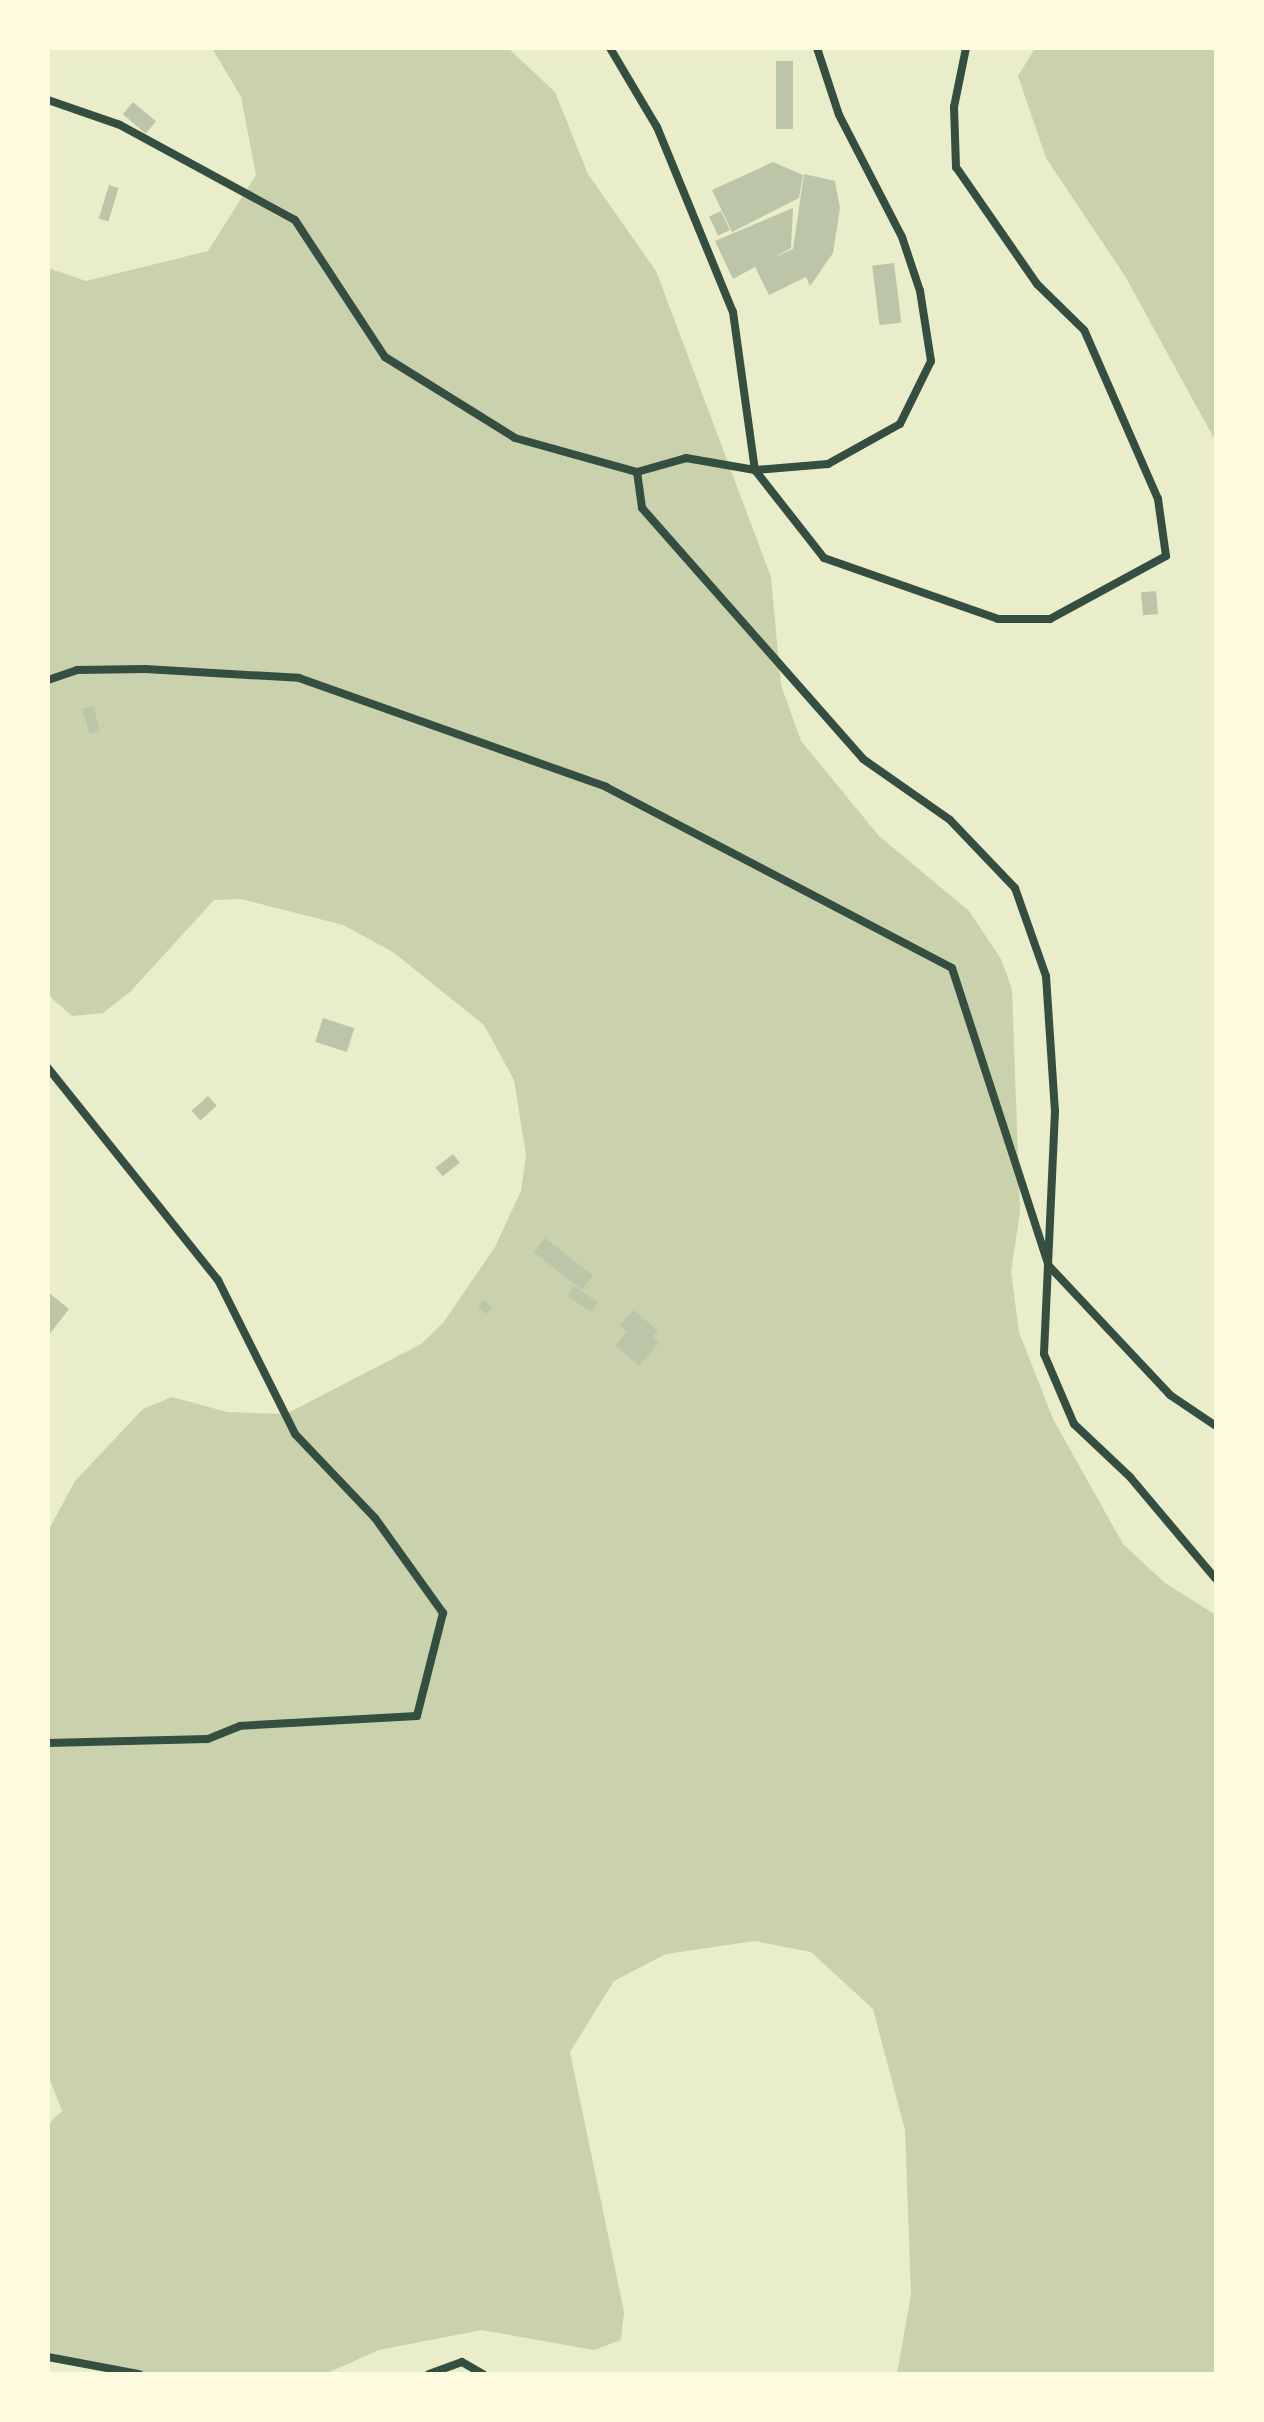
<!DOCTYPE html>
<html>
<head>
<meta charset="utf-8">
<style>
	body { margin:0 }
	#map { position:relative; width:1264px; height:2422px; overflow:hidden; background:#e9edc9; font-family:"Playfair Display",serif }
	div>[style] { position:absolute }
	[style*='--x'] { left:calc(var(--x)*1px); top:calc(var(--y)*1px); width:calc(var(--w)*1px); rotate:calc(var(--a)*1deg) }
	.green>* { inset:0; background:#cad2ad }
	.building>* { inset:0; background:#bcc5a7; transform-origin:0 0 }
	.minor>* { height:8px; margin:-4px; padding:0 4px; transform-origin:4px; border-radius:4px; background:#344e41 }
	span { translate:-50% -50%; white-space:nowrap; text-align:center; line-height:1.15; -webkit-text-stroke:8px #fefae0; paint-order:stroke }
	.frame { position:absolute; inset:0; border:50px solid #fefae0; pointer-events:none }
</style>
</head>
<body>
<div id="map">
	<div class="green">
		<div style="clip-path:polygon(212px 48px,508px 48px,555px 92px,588px 174px,656px 271px,771px 577px,781px 685px,801px 741px,879px 836px,969px 911px,1001px 959px,1012px 989px,1020px 1212px,1011px 1272px,1019px 1332px,1053px 1419px,1123px 1544px,1165px 1583px,1216px 1615px,1216px 2374px,897px 2374px,911px 2294px,905px 2130px,873px 2009px,811px 1952px,755px 1941px,666px 1954px,614px 1981px,570px 2052px,624px 2312px,621px 2340px,594px 2350px,482px 2330px,379px 2350px,325px 2374px,121px 2374px,48px 2355px,48px 2124px,62px 2111px,48px 2075px,48px 1531px,75px 1481px,143px 1409px,172px 1397px,227px 1412px,286px 1414px,421px 1344px,443px 1323px,495px 1247px,521px 1191px,526px 1155px,514px 1080px,484px 1025px,393px 952px,343px 925px,241px 899px,214px 900px,130px 992px,103px 1013px,72px 1016px,48px 995px,48px 268px,86px 281px,208px 251px,256px 175px,241px 97px)"></div>
		<div style="clip-path:polygon(1035px 48px,1216px 48px,1216px 442px,1125px 276px,1046px 158px,1018px 76px)"></div>
	</div>
	<div class="building">
		<div style="left:776px;top:61px;width:17px;height:68px"></div>
		<div style="left:133px;top:102px;width:30px;height:16px;rotate:40deg"></div>
		<div style="clip-path:polygon(773px 162px,803px 175px,799px 198px,732px 232px,712px 190px)"></div>
		<div style="clip-path:polygon(804px 174px,835px 181px,840px 208px,833px 253px,810px 286px,806px 277px,769px 295px,755px 267px,733px 279px,715px 241px,793px 208px,791px 248px,773px 258px,793px 249px)"></div>
		<div style="left:109px;top:185px;width:10px;height:35px;rotate:17deg"></div>
		<div style="left:721px;top:211px;width:21px;height:13px;rotate:65deg"></div>
		<div style="left:894px;top:263px;width:60px;height:22px;rotate:83deg"></div>
		<div style="left:1156px;top:591px;width:23px;height:15px;rotate:85deg"></div>
		<div style="left:93px;top:706px;width:26px;height:11px;rotate:74deg"></div>
		<div style="left:323px;top:1018px;width:33px;height:25px;rotate:18deg"></div>
		<div style="left:208px;top:1096px;width:13px;height:22px;rotate:48deg"></div>
		<div style="left:453px;top:1154px;width:11px;height:22px;rotate:52deg"></div>
		<div style="left:545px;top:1238px;width:61px;height:18px;rotate:38deg"></div>
		<div style="left:574px;top:1286px;width:29px;height:12px;rotate:34deg"></div>
		<div style="clip-path:polygon(48px 1292px,69px 1309px,48px 1336px)"></div>
		<div style="left:484px;top:1300px;width:11px;height:9px;rotate:41deg"></div>
		<div style="clip-path:polygon(634px 1310px,658px 1331px,652px 1337px,659px 1343px,639px 1366px,615px 1346px,627px 1331px,620px 1325px)"></div>
	</div>
	<div class="minor">
		<div style="--x:610;--y:48;--w:92;--a:59.3"></div>
		<div style="--x:657;--y:127;--w:200;--a:67.7"></div>
		<div style="--x:733;--y:312;--w:160;--a:82.1"></div>
		<div style="--x:755;--y:470;--w:112;--a:51.9"></div>
		<div style="--x:824;--y:558;--w:184;--a:19.3"></div>
		<div style="--x:998;--y:619;--w:52;--a:0"></div>
		<div style="--x:1050;--y:619;--w:132;--a:-28.5"></div>
		<div style="--x:1166;--y:556;--w:58;--a:-98"></div>
		<div style="--x:1158;--y:499;--w:184;--a:-113.6"></div>
		<div style="--x:1084;--y:330;--w:66;--a:-135.6"></div>
		<div style="--x:1037;--y:284;--w:142;--a:-124.7"></div>
		<div style="--x:956;--y:167;--w:60;--a:-91.9"></div>
		<div style="--x:954;--y:107;--w:60;--a:-78.5"></div>
		<div style="--x:48;--y:100;--w:76;--a:19.1"></div>
		<div style="--x:120;--y:125;--w:199;--a:28.5"></div>
		<div style="--x:295;--y:220;--w:164;--a:56.7"></div>
		<div style="--x:385;--y:357;--w:153;--a:31.9"></div>
		<div style="--x:515;--y:438;--w:127;--a:15.6"></div>
		<div style="--x:637;--y:472;--w:51;--a:-15.9"></div>
		<div style="--x:686;--y:458;--w:70;--a:9.9"></div>
		<div style="--x:755;--y:470;--w:73;--a:-4.7"></div>
		<div style="--x:828;--y:464;--w:82;--a:-29.1"></div>
		<div style="--x:900;--y:424;--w:70;--a:-63.8"></div>
		<div style="--x:931;--y:361;--w:71;--a:-98.9"></div>
		<div style="--x:920;--y:291;--w:57;--a:-108.4"></div>
		<div style="--x:902;--y:237;--w:137;--a:-117.3"></div>
		<div style="--x:839;--y:115;--w:71;--a:-108.2"></div>
		<div style="--x:637;--y:472;--w:36;--a:82"></div>
		<div style="--x:642;--y:508;--w:334;--a:48.6"></div>
		<div style="--x:863;--y:759;--w:106;--a:35"></div>
		<div style="--x:950;--y:820;--w:94;--a:46.3"></div>
		<div style="--x:1015;--y:888;--w:93;--a:70.6"></div>
		<div style="--x:1046;--y:976;--w:135;--a:86.2"></div>
		<div style="--x:1055;--y:1111;--w:243;--a:92.6"></div>
		<div style="--x:1044;--y:1354;--w:76;--a:66.8"></div>
		<div style="--x:1074;--y:1424;--w:77;--a:43.4"></div>
		<div style="--x:1130;--y:1477;--w:133;--a:49.9"></div>
		<div style="--x:48;--y:680;--w:31;--a:-19"></div>
		<div style="--x:77;--y:670;--w:68;--a:-0.8"></div>
		<div style="--x:145;--y:669;--w:154;--a:3.3"></div>
		<div style="--x:299;--y:678;--w:326;--a:19.5"></div>
		<div style="--x:606;--y:787;--w:390;--a:27.6"></div>
		<div style="--x:952;--y:968;--w:313;--a:72"></div>
		<div style="--x:1049;--y:1266;--w:177;--a:46.8"></div>
		<div style="--x:1170;--y:1395;--w:55;--a:34"></div>
		<div style="--x:48;--y:1068;--w:272;--a:51.3"></div>
		<div style="--x:218;--y:1280;--w:172;--a:63.4"></div>
		<div style="--x:295;--y:1434;--w:116;--a:46.4"></div>
		<div style="--x:375;--y:1518;--w:117;--a:54.4"></div>
		<div style="--x:443;--y:1613;--w:106;--a:104.2"></div>
		<div style="--x:417;--y:1716;--w:177;--a:176.8"></div>
		<div style="--x:240;--y:1726;--w:35;--a:158"></div>
		<div style="--x:207;--y:1739;--w:159;--a:178.6"></div>
		<div style="--x:48;--y:2357;--w:93;--a:10.6"></div>
		<div style="--x:429;--y:2374;--w:35;--a:-20"></div>
		<div style="--x:462;--y:2362;--w:24;--a:30"></div>
	</div>
	<div class="frame"></div>
</div>
</body>
</html>
